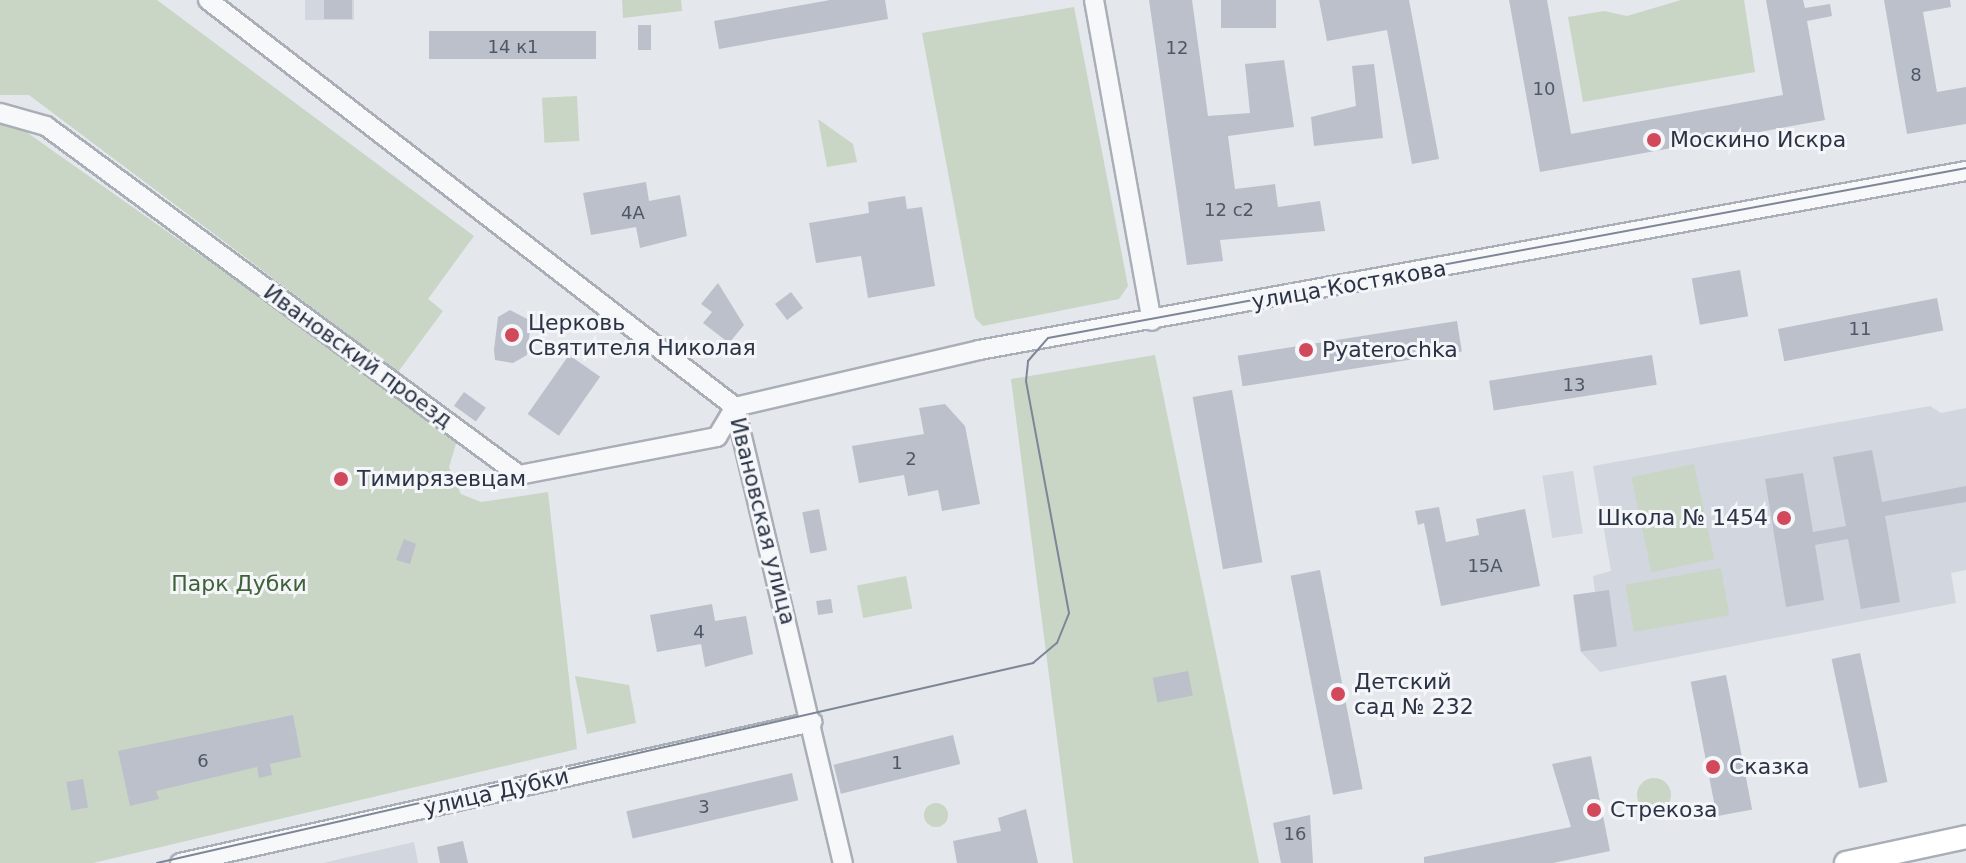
<!DOCTYPE html>
<html>
<head>
<meta charset="utf-8">
<style>
	body { margin:0 }
	#map { position:relative; width:1966px; height:863px; overflow:hidden; background:#e4e7ec; font-family:"DejaVu Sans",sans-serif }
	div>[style] { position:absolute }
	[style*='--x'] { left:calc(var(--x)*1px); top:calc(var(--y)*1px); width:calc(var(--w)*1px); rotate:calc(var(--a)*1deg) }
	.built>* { inset:0; background:#d2d6de; transform-origin:0 0 }
	.green>* { inset:0; background:#c9d6c5; transform-origin:0 0 }
	.round { border-radius:50% }
	.building>* { inset:0; background:#bbc0ca; transform-origin:0 0 }
	.roads { filter:drop-shadow(2px 0 #a9aeb7) drop-shadow(-2px 0 #a9aeb7) drop-shadow(0 2px #a9aeb7) drop-shadow(0 -2px #a9aeb7) }
	.minor>* { height:18px; margin:-9px; padding:0 9px; transform-origin:9px; border-radius:9px; background:#f7f8fa }
	.major>* { height:22px; margin:-11px; padding:0 11px; transform-origin:11px; border-radius:11px; background:#fff }
	.tram>* { height:2px; margin:-1px; padding:0 1px; transform-origin:1px; border-radius:1px; background:#7d8696 }
	.dots>* { width:22px; height:22px; translate:-50% -50%; box-sizing:border-box; border:4px solid #f4f6f9; border-radius:50% }
	span { translate:-50% -50%; white-space:nowrap; text-align:center; line-height:1.15; -webkit-text-stroke:6px #f4f6f9; paint-order:stroke }
	.number-label { font-size:18px; color:#4f5766 }
	.number-label span { -webkit-text-stroke-width:0 }
	.poi-label { font-size:22px; color:#2b3445 }
	.left { translate:0 -50%; text-align:left }
	.right { translate:-100% -50%; text-align:right }
	.street-label { font-size:22px; color:#2b3445 }
	.park-label { font-size:22px; color:#3f6138 }
</style>
</head>
<body>
<div id="map">
	<div class="built">
		<div style="left:305px;top:0;width:49px;height:20px"></div>
		<div style="clip-path:polygon(1930px 406px,1941px 413px,1966px 408px,1966px 570px,1951px 573px,1956px 603px,1600px 672px,1580px 651px,1573px 595px,1595px 592px,1593px 576px,1611px 571px,1593px 466px)"></div>
		<div style="left:1573px;top:471px;width:63px;height:31px;rotate:81deg"></div>
		<div style="clip-path:polygon(414px 842px,418px 863px,323px 863px)"></div>
	</div>
	<div class="green">
		<div style="clip-path:polygon(0 0,157px 0,474px 236px,428px 299px,443px 311px,398px 372px,29px 95px,0 95px)"></div>
		<div style="clip-path:polygon(622px 0,681px 0,682px 11px,623px 18px)"></div>
		<div style="clip-path:polygon(1681px 0,1744px 0,1755px 72px,1583px 102px,1568px 17px,1604px 11px,1627px 16px)"></div>
		<div style="clip-path:polygon(1074px 7px,1128px 286px,1119px 299px,983px 326px,975px 318px,922px 33px)"></div>
		<div style="left:577px;top:96px;width:45px;height:35px;rotate:87deg"></div>
		<div style="clip-path:polygon(818px 119px,853px 144px,857px 162px,827px 167px)"></div>
		<div style="clip-path:polygon(0 124px,15px 124px,458px 437px,449px 467px,461px 494px,481px 502px,548px 492px,577px 749px,93px 863px,0 863px)"></div>
		<div style="clip-path:polygon(1155px 355px,1259px 863px,1073px 863px,1011px 379px)"></div>
		<div style="left:1694px;top:464px;width:97px;height:64px;rotate:78deg"></div>
		<div style="left:1721px;top:568px;width:48px;height:97px;rotate:80deg"></div>
		<div style="left:906px;top:576px;width:33px;height:50px;rotate:79deg"></div>
		<div style="clip-path:polygon(575px 676px,629px 685px,636px 723px,587px 734px)"></div>
		<div class="round" style="left:1637px;top:778px;width:34px;height:34px"></div>
		<div class="round" style="left:924px;top:803px;width:24px;height:24px"></div>
	</div>
	<div class="building">
		<div style="left:324px;top:0;width:28px;height:19px"></div>
		<div style="clip-path:polygon(830px 0,885px 0,888px 19px,719px 49px,714px 21px)"></div>
		<div style="clip-path:polygon(1149px 0,1192px 0,1208px 116px,1250px 113px,1245px 64px,1284px 60px,1294px 127px,1228px 136px,1235px 189px,1275px 184px,1278px 207px,1320px 201px,1325px 231px,1220px 240px,1223px 261px,1187px 265px)"></div>
		<div style="left:1221px;top:0;width:55px;height:28px"></div>
		<div style="clip-path:polygon(1319px 0,1409px 0,1439px 159px,1412px 164px,1387px 30px,1327px 41px)"></div>
		<div style="clip-path:polygon(1509px 0,1547px 0,1571px 134px,1783px 95px,1766px 0,1803px 0,1805px 8px,1830px 4px,1832px 16px,1807px 21px,1825px 120px,1540px 172px)"></div>
		<div style="clip-path:polygon(1884px 0,1950px 0,1951px 7px,1923px 12px,1937px 92px,1966px 87px,1966px 124px,1907px 134px)"></div>
		<div style="left:638px;top:25px;width:13px;height:25px"></div>
		<div style="left:596px;top:31px;width:28px;height:167px;rotate:90deg"></div>
		<div style="clip-path:polygon(1374px 64px,1383px 138px,1314px 146px,1311px 117px,1356px 106px,1352px 66px)"></div>
		<div style="clip-path:polygon(646px 182px,649px 201px,680px 195px,687px 236px,640px 248px,636px 227px,591px 235px,583px 193px)"></div>
		<div style="clip-path:polygon(905px 196px,907px 209px,922px 207px,935px 286px,868px 298px,861px 256px,816px 263px,809px 223px,869px 213px,868px 202px)"></div>
		<div style="left:1740px;top:270px;width:47px;height:49px;rotate:80deg"></div>
		<div style="clip-path:polygon(718px 283px,744px 325px,729px 343px,703px 323px,712px 312px,701px 304px)"></div>
		<div style="left:791px;top:292px;width:20px;height:20px;rotate:53deg"></div>
		<div style="left:1937px;top:298px;width:33px;height:162px;rotate:79deg"></div>
		<div style="clip-path:polygon(510px 310px,531px 321px,527px 355px,513px 363px,495px 360px,494px 350px,498px 317px)"></div>
		<div style="left:1457px;top:321px;width:31px;height:222px;rotate:81deg"></div>
		<div style="left:569px;top:355px;width:38px;height:72px;rotate:35deg"></div>
		<div style="left:1652px;top:355px;width:30px;height:165px;rotate:81deg"></div>
		<div style="left:1232px;top:390px;width:175px;height:40px;rotate:80deg"></div>
		<div style="left:464px;top:392px;width:27px;height:17px;rotate:36deg"></div>
		<div style="clip-path:polygon(945px 404px,965px 426px,980px 504px,942px 511px,938px 490px,908px 496px,904px 475px,859px 483px,852px 446px,924px 434px,919px 408px)"></div>
		<div style="clip-path:polygon(1872px 450px,1882px 502px,1966px 486px,1966px 502px,1885px 516px,1900px 602px,1861px 609px,1848px 539px,1815px 545px,1824px 600px,1786px 607px,1765px 479px,1803px 473px,1813px 532px,1846px 526px,1833px 457px)"></div>
		<div style="clip-path:polygon(1439px 507px,1446px 542px,1479px 535px,1476px 519px,1525px 509px,1540px 586px,1441px 606px,1424px 523px,1418px 525px,1415px 511px)"></div>
		<div style="left:819px;top:509px;width:42px;height:17px;rotate:79deg"></div>
		<div style="clip-path:polygon(404px 539px,416px 544px,410px 564px,396px 560px)"></div>
		<div style="left:1320px;top:570px;width:223px;height:30px;rotate:79deg"></div>
		<div style="left:1609px;top:590px;width:57px;height:36px;rotate:82deg"></div>
		<div style="left:831px;top:599px;width:14px;height:15px;rotate:82deg"></div>
		<div style="clip-path:polygon(712px 604px,715px 621px,746px 616px,753px 654px,705px 667px,701px 644px,657px 652px,650px 615px)"></div>
		<div style="left:1860px;top:653px;width:132px;height:29px;rotate:78deg"></div>
		<div style="left:1188px;top:671px;width:25px;height:36px;rotate:79deg"></div>
		<div style="left:1726px;top:675px;width:137px;height:36px;rotate:79deg"></div>
		<div style="clip-path:polygon(293px 715px,301px 757px,270px 764px,272px 775px,259px 778px,257px 767px,156px 791px,159px 799px,130px 806px,118px 751px)"></div>
		<div style="left:953px;top:735px;width:30px;height:123px;rotate:76deg"></div>
		<div style="clip-path:polygon(1591px 756px,1610px 851px,1553px 863px,1424px 863px,1424px 857px,1571px 827px,1552px 764px)"></div>
		<div style="left:792px;top:773px;width:28px;height:170px;rotate:77deg"></div>
		<div style="left:83px;top:779px;width:29px;height:17px;rotate:80deg"></div>
		<div style="clip-path:polygon(1026px 809px,1038px 863px,957px 863px,953px 841px,1001px 831px,998px 818px)"></div>
		<div style="clip-path:polygon(1310px 815px,1313px 863px,1281px 863px,1273px 823px)"></div>
		<div style="clip-path:polygon(463px 841px,468px 863px,440px 863px,437px 847px)"></div>
	</div>
	<div class="roads">
		<div class="minor">
			<div style="--x:208;--y:0;--w:666;--a:37.68"></div>
			<div style="--x:735;--y:407;--w:469;--a:76.7"></div>
			<div style="--x:1094;--y:0;--w:326;--a:79.8"></div>
			<div style="--x:0;--y:113;--w:48;--a:15.8"></div>
			<div style="--x:46;--y:126;--w:588;--a:36.42"></div>
			<div style="--x:519;--y:475;--w:202;--a:-10.9"></div>
			<div style="--x:717;--y:437;--w:35;--a:-59"></div>
			<div style="--x:735;--y:407;--w:251;--a:-13.1"></div>
			<div style="--x:979;--y:350;--w:1003;--a:-10.28"></div>
			<div style="--x:180;--y:863;--w:648;--a:-12.58"></div>
		</div>
		<div class="major">
			<div style="--x:1846;--y:863;--w:123;--a:-12.2"></div>
		</div>
	</div>
	<div class="tram">
		<div style="--x:157;--y:863;--w:899;--a:-12.86"></div>
		<div style="--x:1033;--y:663;--w:31;--a:-40"></div>
		<div style="--x:1057;--y:643;--w:32;--a:-68"></div>
		<div style="--x:1069;--y:613;--w:236;--a:-100.5"></div>
		<div style="--x:1026;--y:381;--w:20;--a:-84"></div>
		<div style="--x:1028;--y:361;--w:30;--a:-49"></div>
		<div style="--x:1048;--y:338;--w:934;--a:-10.49"></div>
	</div>
	<div class="dots">
		<div style="left:1654px;top:140px;background:#d1495b"></div>
		<div style="left:512px;top:335px;background:#d1495b"></div>
		<div style="left:1306px;top:350px;background:#d1495b"></div>
		<div style="left:341px;top:479px;background:#d1495b"></div>
		<div style="left:1784px;top:518px;background:#d1495b"></div>
		<div style="left:1338px;top:694px;background:#d1495b"></div>
		<div style="left:1713px;top:767px;background:#d1495b"></div>
		<div style="left:1594px;top:810px;background:#d1495b"></div>
	</div>
	<div class="number-label">
		<span style="left:513px;top:47px">14 к1</span>
		<span style="left:1177px;top:48px">12</span>
		<span style="left:1916px;top:75px">8</span>
		<span style="left:1544px;top:89px">10</span>
		<span style="left:1229px;top:210px">12 с2</span>
		<span style="left:633px;top:213px">4А</span>
		<span style="left:1860px;top:329px">11</span>
		<span style="left:1574px;top:385px">13</span>
		<span style="left:911px;top:459px">2</span>
		<span style="left:1485px;top:566px">15А</span>
		<span style="left:699px;top:632px">4</span>
		<span style="left:203px;top:761px">6</span>
		<span style="left:897px;top:763px">1</span>
		<span style="left:704px;top:807px">3</span>
		<span style="left:1295px;top:834px">16</span>
	</div>
	<div class="poi-label">
		<span class="left" style="left:1670px;top:140px">Москино Искра</span>
		<span class="left" style="left:528px;top:335px">Церковь<br>Святителя Николая</span>
		<span class="left" style="left:1322px;top:350px">Pyaterochka</span>
		<span class="left" style="left:357px;top:479px">Тимирязевцам</span>
		<span class="right" style="left:1768px;top:518px">Школа № 1454</span>
		<span class="left" style="left:1354px;top:694px">Детский<br>сад № 232</span>
		<span class="left" style="left:1729px;top:767px">Сказка</span>
		<span class="left" style="left:1610px;top:810px">Стрекоза</span>
	</div>
	<div class="street-label">
		<span style="left:1349px;top:285px;rotate:-10deg">улица Костякова</span>
		<span style="left:358px;top:356px;rotate:36deg">Ивановский проезд</span>
		<span style="left:763px;top:521px;rotate:76deg">Ивановская улица</span>
		<span style="left:496px;top:792px;rotate:-13deg">улица Дубки</span>
	</div>
	<div class="park-label">
		<span style="left:239px;top:584px">Парк Дубки</span>
	</div>
</div>
</body>
</html>
